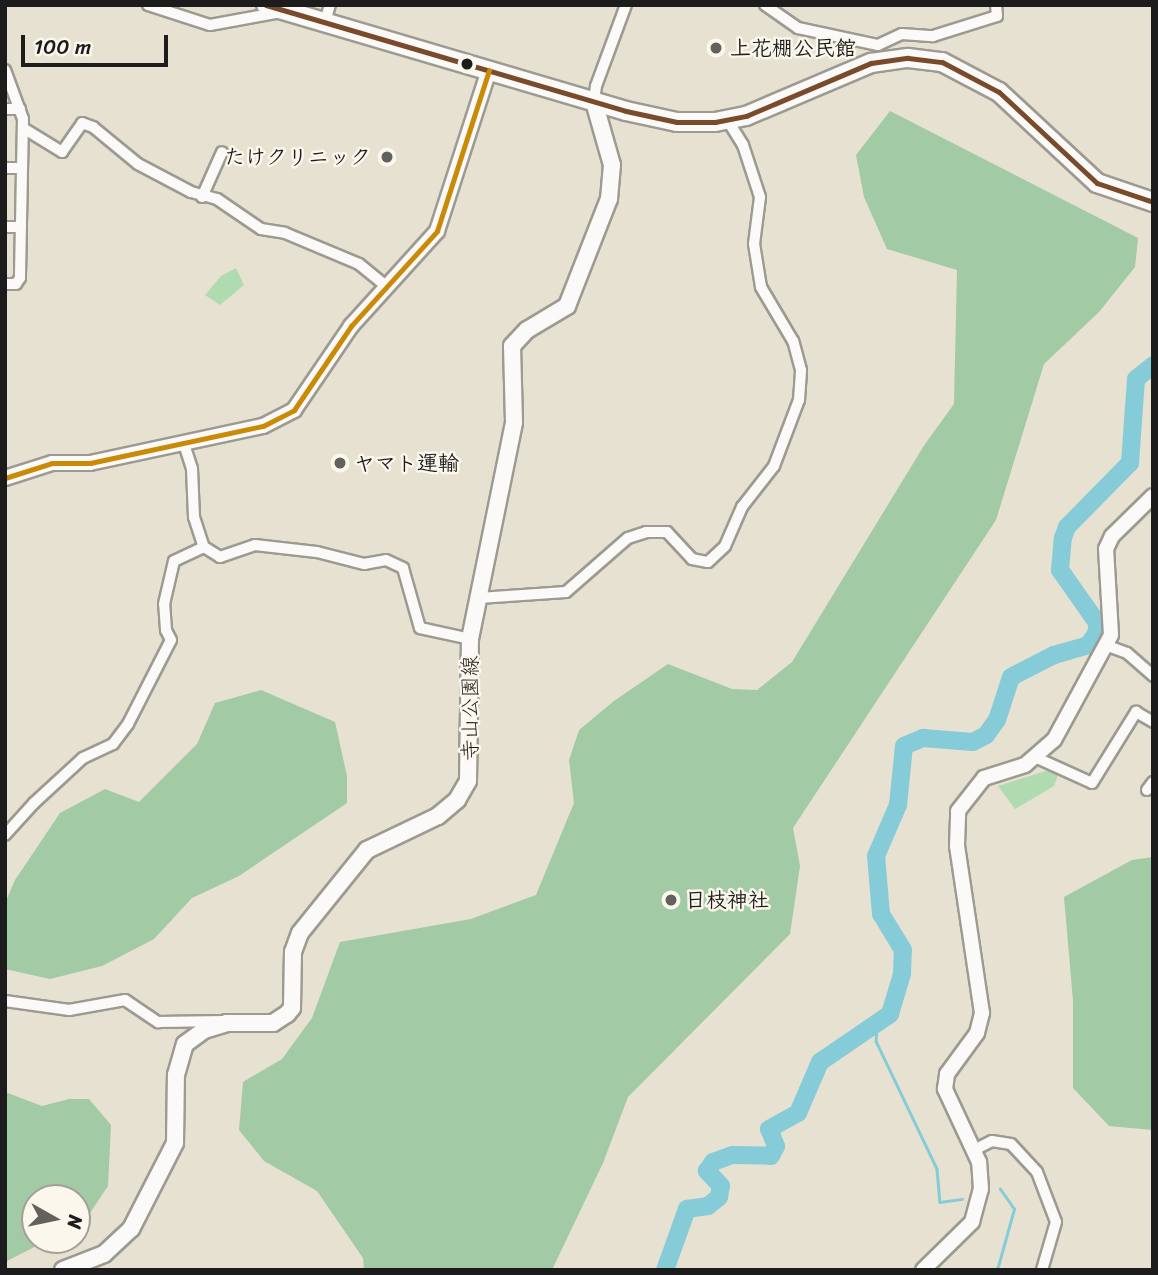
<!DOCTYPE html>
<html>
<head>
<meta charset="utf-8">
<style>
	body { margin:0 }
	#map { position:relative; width:1158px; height:1275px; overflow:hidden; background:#e6e1d0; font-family:Sriracha,"Klee One",sans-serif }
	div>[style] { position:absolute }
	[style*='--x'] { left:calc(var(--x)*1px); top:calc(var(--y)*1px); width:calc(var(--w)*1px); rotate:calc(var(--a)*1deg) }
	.green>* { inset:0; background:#b0dbb1 }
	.forest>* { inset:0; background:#a2caa4 }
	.stream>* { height:2.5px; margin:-1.25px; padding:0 1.25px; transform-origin:1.25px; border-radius:1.25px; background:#86cbd8 }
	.river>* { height:18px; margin:-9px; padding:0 9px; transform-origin:9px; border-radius:9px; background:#86cbd8 }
	.roads { filter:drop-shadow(2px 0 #9d9a91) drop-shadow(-2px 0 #9d9a91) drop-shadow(0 2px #9d9a91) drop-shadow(0 -2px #9d9a91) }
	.minor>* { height:10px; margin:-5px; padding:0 5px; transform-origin:5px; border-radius:5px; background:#fbfaf8 }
	.tertiary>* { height:14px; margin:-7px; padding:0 7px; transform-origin:7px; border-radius:7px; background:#fbfaf8 }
	.secondary>* { height:16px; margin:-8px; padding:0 8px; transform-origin:8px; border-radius:8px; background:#fbfaf8 }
	.primary>* { height:18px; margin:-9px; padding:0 9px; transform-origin:9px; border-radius:9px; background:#fbfaf8 }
	.bus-1>* { height:5px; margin:-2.5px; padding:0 2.5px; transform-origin:2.5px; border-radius:2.5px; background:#7a4b2a }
	.bus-2>* { height:5px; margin:-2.5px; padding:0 2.5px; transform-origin:2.5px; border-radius:2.5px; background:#cb8a06 }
	.dots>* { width:19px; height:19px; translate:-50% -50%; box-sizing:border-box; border:4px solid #fbf7ec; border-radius:50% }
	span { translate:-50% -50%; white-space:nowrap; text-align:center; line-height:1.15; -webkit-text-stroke:5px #fbf7ec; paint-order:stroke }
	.poi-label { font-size:21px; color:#1c1c1c; font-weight:700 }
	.left { translate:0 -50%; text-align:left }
	.right { translate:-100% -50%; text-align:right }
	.street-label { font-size:21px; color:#1c1c1c }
	.frame { position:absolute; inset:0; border:7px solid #1c1c1c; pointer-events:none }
	.north { position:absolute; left:21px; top:1184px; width:70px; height:70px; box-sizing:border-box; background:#fbf7ec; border:2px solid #a29f99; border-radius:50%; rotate:99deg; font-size:19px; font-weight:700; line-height:28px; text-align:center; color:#1c1c1c }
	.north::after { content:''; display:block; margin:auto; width:24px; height:32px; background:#63615b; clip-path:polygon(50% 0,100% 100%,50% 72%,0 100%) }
	.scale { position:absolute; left:21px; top:35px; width:147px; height:32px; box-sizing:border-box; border:4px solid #1c1c1c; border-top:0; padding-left:9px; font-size:21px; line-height:24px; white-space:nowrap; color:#1c1c1c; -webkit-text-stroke:5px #fbf7ec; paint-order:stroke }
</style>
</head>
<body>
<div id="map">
	<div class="green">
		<div style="clip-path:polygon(236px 268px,244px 285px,220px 305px,205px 295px,221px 276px)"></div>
		<div style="clip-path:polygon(1049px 770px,1058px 775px,1054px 786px,1015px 809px,998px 786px)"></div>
	</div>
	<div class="forest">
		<div style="clip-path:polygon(890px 111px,1138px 238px,1135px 267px,1099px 312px,1044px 364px,996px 520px,793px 828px,800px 866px,790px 934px,628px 1097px,603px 1163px,552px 1270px,364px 1270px,363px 1258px,317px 1191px,264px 1161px,239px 1130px,243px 1082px,282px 1059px,312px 1018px,340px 942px,471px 919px,536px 895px,574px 803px,569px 760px,579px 730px,614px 701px,668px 664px,732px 689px,757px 690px,792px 662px,925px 444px,954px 404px,957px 270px,887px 249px,864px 197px,856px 155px)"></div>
		<div style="clip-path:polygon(261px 690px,335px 722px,347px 776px,347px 803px,239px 876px,192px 898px,154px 939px,102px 966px,50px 979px,5px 969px,5px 903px,15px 880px,60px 813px,105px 789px,139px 802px,197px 744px,215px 703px)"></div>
		<div style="clip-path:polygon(1153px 857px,1153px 1130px,1109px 1126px,1073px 1088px,1073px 1001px,1064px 897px,1132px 860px)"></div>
		<div style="clip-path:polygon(5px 1092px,42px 1106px,69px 1099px,89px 1099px,111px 1125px,108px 1186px,84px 1222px,77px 1226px,77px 1198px,35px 1198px,35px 1240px,48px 1240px,5px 1262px)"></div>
	</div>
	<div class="stream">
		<div style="--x:877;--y:1024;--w:17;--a:93"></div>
		<div style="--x:876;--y:1041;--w:142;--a:64.5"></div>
		<div style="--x:937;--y:1169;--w:33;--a:85"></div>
		<div style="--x:940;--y:1202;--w:22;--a:-8"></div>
		<div style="--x:997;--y:1270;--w:63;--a:-74.4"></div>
		<div style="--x:1014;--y:1209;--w:24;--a:-125"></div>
	</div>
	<div class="river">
		<div style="--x:665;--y:1270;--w:65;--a:-70.2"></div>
		<div style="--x:687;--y:1209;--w:21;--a:-8"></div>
		<div style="--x:708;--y:1206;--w:14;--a:-39"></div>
		<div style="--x:719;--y:1197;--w:11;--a:-80"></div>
		<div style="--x:721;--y:1186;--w:21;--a:-133"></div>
		<div style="--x:707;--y:1171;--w:11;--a:-56"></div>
		<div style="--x:713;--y:1162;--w:20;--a:-20"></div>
		<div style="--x:732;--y:1155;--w:39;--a:1"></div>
		<div style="--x:771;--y:1156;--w:11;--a:-63"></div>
		<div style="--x:776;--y:1146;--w:18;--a:-112"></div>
		<div style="--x:769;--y:1129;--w:33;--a:-29"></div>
		<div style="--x:798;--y:1113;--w:56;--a:-66.7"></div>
		<div style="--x:820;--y:1062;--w:85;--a:-34.4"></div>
		<div style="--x:890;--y:1014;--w:42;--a:-73.3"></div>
		<div style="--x:902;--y:974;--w:24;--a:-88"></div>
		<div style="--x:903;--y:950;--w:42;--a:-121.4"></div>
		<div style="--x:881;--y:914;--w:58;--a:-94.9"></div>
		<div style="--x:876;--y:856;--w:56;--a:-66.7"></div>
		<div style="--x:898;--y:805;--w:59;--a:-84.2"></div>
		<div style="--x:904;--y:746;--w:21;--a:-23"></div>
		<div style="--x:923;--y:738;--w:50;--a:4.6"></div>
		<div style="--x:973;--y:742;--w:15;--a:-28"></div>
		<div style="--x:986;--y:735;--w:19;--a:-54"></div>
		<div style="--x:997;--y:720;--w:45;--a:-72"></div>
		<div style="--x:1011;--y:677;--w:48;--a:-27.1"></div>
		<div style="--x:1054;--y:655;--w:35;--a:-16"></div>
		<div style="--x:1088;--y:645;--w:14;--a:-54"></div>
		<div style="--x:1096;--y:634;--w:10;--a:-79"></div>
		<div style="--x:1098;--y:624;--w:66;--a:-125.1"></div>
		<div style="--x:1060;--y:570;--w:32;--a:-85"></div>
		<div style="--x:1063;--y:538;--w:12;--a:-70"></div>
		<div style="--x:1067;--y:527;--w:90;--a:-45.5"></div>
		<div style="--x:1130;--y:463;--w:84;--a:-85.9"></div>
		<div style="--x:1136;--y:379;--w:22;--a:-39"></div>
	</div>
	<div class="roads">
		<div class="minor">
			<div style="--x:148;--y:5;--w:65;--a:17.9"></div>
			<div style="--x:210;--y:25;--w:72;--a:-10.4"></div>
			<div style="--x:765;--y:5;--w:40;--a:34.9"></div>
			<div style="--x:798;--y:28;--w:82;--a:12"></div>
			<div style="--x:878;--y:45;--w:26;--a:-25"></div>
			<div style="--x:902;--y:34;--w:31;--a:4"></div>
			<div style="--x:933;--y:36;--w:67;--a:-17.4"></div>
			<div style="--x:997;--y:16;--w:11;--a:-95"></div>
			<div style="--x:325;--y:22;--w:18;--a:-74"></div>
			<div style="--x:5;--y:70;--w:52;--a:69.8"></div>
			<div style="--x:23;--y:119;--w:159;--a:91.1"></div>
			<div style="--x:20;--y:278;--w:7;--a:124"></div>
			<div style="--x:16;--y:284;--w:11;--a:180"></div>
			<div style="--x:594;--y:102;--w:16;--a:-83"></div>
			<div style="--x:596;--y:86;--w:86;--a:-69.7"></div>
			<div style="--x:5;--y:109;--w:15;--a:0"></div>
			<div style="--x:23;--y:128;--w:46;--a:31.6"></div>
			<div style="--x:62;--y:152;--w:35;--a:-55"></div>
			<div style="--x:82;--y:123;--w:12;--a:20"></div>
			<div style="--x:93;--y:127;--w:58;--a:39.4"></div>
			<div style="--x:138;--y:164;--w:60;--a:27.8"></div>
			<div style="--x:191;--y:192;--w:27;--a:15"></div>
			<div style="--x:217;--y:199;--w:53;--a:34.3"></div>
			<div style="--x:261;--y:229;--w:24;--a:9"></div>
			<div style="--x:285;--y:233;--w:80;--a:22.7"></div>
			<div style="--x:359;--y:264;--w:33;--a:39"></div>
			<div style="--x:5;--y:168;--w:15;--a:0"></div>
			<div style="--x:202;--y:197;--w:49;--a:-66"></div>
			<div style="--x:5;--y:227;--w:16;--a:0"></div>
			<div style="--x:184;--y:444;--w:26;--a:72"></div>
			<div style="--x:192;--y:469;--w:48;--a:87.6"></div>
			<div style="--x:194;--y:517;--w:32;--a:72"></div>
			<div style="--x:479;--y:598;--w:87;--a:-3.9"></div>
			<div style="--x:566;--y:592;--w:82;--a:-41.1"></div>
			<div style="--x:628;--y:538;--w:19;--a:-18"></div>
			<div style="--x:646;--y:532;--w:21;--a:0"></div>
			<div style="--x:667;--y:532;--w:37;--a:47"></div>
			<div style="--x:692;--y:559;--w:16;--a:11"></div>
			<div style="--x:708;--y:562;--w:23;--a:-43"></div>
			<div style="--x:725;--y:546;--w:43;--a:-66.4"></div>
			<div style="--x:742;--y:507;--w:52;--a:-52"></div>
			<div style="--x:774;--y:466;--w:71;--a:-69.3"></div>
			<div style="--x:799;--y:400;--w:30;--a:-86"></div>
			<div style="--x:801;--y:370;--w:30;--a:-105"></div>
			<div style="--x:793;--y:341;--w:63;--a:-120.7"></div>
			<div style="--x:761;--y:287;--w:44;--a:-99.2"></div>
			<div style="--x:754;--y:244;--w:47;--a:-82.7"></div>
			<div style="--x:760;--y:197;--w:55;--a:-108.1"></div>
			<div style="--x:743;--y:145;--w:28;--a:-122"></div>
			<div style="--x:1108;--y:646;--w:20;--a:20"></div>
			<div style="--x:1127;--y:653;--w:35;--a:41"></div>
			<div style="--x:1037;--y:758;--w:60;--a:24.4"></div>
			<div style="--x:1092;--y:783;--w:84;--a:-58.2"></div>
			<div style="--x:1136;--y:712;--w:20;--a:30"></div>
			<div style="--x:1147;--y:790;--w:10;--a:-53"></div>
			<div style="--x:5;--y:835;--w:43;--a:-47.8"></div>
			<div style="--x:34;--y:803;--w:67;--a:-42.6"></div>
			<div style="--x:83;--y:758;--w:33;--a:-25"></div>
			<div style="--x:113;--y:744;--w:25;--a:-53"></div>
			<div style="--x:128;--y:724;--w:94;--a:-62.9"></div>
			<div style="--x:171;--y:640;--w:11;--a:-117"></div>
			<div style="--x:166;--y:630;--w:26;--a:-94"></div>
			<div style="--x:164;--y:604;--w:44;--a:-76.9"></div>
			<div style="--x:174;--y:561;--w:33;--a:-25"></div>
			<div style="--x:204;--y:547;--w:19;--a:32"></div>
			<div style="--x:220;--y:557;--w:37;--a:-19"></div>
			<div style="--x:255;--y:545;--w:62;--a:6.4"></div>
			<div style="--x:317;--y:552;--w:49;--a:14.3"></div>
			<div style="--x:364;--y:564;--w:22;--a:-10"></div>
			<div style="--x:386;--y:560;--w:19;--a:25"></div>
			<div style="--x:403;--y:568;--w:62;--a:74.2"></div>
			<div style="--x:420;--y:628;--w:51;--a:12.4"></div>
			<div style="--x:5;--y:1001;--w:65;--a:8"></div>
			<div style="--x:69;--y:1010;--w:57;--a:-10.1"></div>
			<div style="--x:125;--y:1000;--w:40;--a:34"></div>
			<div style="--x:158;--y:1022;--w:66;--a:-0.9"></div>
			<div style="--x:974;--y:1150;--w:20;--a:-27"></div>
			<div style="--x:992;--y:1141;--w:19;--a:9"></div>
			<div style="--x:1011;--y:1144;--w:38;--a:47"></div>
			<div style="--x:1037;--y:1172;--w:53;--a:69.2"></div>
			<div style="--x:1056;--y:1222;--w:50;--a:106.3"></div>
		</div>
		<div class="tertiary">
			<div style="--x:5;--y:478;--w:49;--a:-17.7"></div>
			<div style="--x:52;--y:463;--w:38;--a:0"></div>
			<div style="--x:90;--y:463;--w:177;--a:-12.1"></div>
			<div style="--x:263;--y:426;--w:35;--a:-27"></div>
			<div style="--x:294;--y:410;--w:102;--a:-55.8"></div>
			<div style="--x:351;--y:326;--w:128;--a:-47.8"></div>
			<div style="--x:437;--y:231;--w:169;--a:-72.1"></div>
			<div style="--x:923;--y:1270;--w:69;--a:-44.4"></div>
			<div style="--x:972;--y:1222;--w:34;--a:-75"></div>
			<div style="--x:981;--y:1189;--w:27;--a:-94"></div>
			<div style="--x:979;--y:1162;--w:81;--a:-115"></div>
			<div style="--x:945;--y:1089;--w:15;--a:-82"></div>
			<div style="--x:947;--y:1074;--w:51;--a:-53.8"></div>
			<div style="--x:977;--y:1033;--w:21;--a:-76"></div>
			<div style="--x:982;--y:1013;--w:169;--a:-98.5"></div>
			<div style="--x:957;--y:846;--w:35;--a:-88"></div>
			<div style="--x:958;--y:811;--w:42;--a:-51.8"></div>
			<div style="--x:984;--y:778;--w:43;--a:-17.6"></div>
			<div style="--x:1025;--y:765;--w:38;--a:-41"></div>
			<div style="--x:1054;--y:740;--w:119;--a:-61.5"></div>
			<div style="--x:1111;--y:635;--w:86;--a:-93.3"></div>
			<div style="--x:1106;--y:549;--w:14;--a:-65"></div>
			<div style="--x:1112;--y:536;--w:57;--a:-44.3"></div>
		</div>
		<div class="secondary">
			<div style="--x:63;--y:1270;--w:44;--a:-21.3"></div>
			<div style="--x:104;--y:1254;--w:37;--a:-43"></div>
			<div style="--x:131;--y:1229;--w:97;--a:-62.9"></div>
			<div style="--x:175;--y:1143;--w:68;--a:-89.2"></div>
			<div style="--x:176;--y:1075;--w:32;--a:-74"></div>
			<div style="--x:185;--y:1044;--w:24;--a:-36"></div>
			<div style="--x:204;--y:1030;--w:24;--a:-17"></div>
			<div style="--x:227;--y:1023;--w:46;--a:0"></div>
			<div style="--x:273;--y:1023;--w:17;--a:-33"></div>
			<div style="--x:287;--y:1014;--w:8;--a:-50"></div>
			<div style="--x:292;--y:1008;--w:56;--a:-89"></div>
			<div style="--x:293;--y:952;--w:20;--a:-70"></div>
			<div style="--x:300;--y:933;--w:107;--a:-51.1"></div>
			<div style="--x:367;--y:850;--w:79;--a:-25.6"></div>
			<div style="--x:438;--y:816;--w:25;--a:-40"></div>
			<div style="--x:457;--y:800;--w:22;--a:-60"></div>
			<div style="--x:468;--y:781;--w:142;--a:-89.2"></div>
			<div style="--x:470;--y:639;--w:221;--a:-78.5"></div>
			<div style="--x:514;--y:422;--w:76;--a:-91.5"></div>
			<div style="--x:512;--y:346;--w:22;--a:-47"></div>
			<div style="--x:527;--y:330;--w:47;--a:-31"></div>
			<div style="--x:567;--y:306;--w:115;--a:-68.6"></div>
			<div style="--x:609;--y:199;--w:34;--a:-85"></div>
			<div style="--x:612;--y:165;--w:66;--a:-105.9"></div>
		</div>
		<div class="primary">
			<div style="--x:266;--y:5;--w:375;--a:16.4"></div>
			<div style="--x:626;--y:111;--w:52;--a:12.2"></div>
			<div style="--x:677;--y:122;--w:38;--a:0"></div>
			<div style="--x:715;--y:122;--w:32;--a:-11"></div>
			<div style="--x:746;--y:116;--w:136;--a:-23"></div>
			<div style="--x:871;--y:63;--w:37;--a:-8"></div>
			<div style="--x:908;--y:58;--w:34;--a:7"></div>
			<div style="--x:942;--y:62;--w:64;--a:27.8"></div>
			<div style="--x:999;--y:92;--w:134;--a:42.9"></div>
			<div style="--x:1097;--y:183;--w:59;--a:18.7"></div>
		</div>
	</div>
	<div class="bus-1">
		<div style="--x:266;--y:5;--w:375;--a:16.4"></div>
		<div style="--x:626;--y:111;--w:52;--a:12.2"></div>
		<div style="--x:677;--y:122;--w:38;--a:0"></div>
		<div style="--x:715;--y:122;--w:32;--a:-11"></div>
		<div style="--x:746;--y:116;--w:136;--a:-23"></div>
		<div style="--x:871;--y:63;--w:37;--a:-8"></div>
		<div style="--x:908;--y:58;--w:34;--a:7"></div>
		<div style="--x:942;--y:62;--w:64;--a:27.8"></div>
		<div style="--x:999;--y:92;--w:134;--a:42.9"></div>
		<div style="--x:1097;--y:183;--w:59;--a:18.7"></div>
	</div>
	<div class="bus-2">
		<div style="--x:5;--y:478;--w:49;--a:-17.7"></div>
		<div style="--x:52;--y:463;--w:38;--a:0"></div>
		<div style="--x:90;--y:463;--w:177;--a:-12.1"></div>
		<div style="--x:263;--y:426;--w:35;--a:-27"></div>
		<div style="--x:294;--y:410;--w:102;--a:-55.8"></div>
		<div style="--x:351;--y:326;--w:128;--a:-47.8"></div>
		<div style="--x:437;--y:231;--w:169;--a:-72.1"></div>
	</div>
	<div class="dots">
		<div style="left:716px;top:48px;background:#63615b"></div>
		<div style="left:467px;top:64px;background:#1c1c1c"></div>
		<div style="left:387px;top:157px;background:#63615b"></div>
		<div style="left:340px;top:463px;background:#63615b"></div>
		<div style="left:671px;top:900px;background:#63615b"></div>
	</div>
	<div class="poi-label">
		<span class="left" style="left:730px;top:48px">上花棚公民館</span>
		<span class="right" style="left:371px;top:157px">たけクリニック</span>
		<span class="left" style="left:354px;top:463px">ヤマト運輸</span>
		<span class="left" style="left:685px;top:900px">日枝神社</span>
	</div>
	<div class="street-label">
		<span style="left:470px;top:708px;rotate:-90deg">寺山公園線</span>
	</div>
	<div class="frame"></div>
	<div class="north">N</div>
	<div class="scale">100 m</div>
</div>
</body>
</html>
